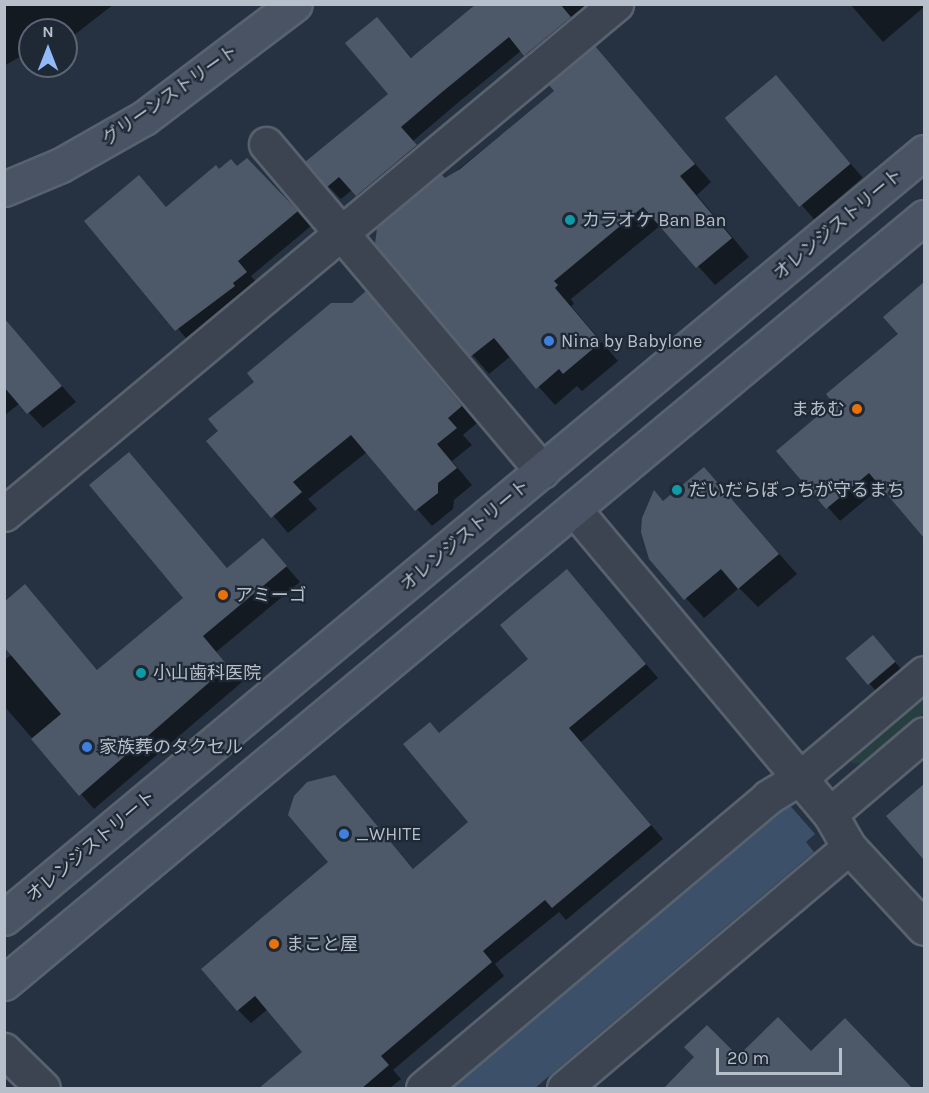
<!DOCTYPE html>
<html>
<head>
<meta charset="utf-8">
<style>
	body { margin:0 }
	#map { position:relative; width:929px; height:1093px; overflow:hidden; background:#263241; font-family:Karla,"Noto Sans JP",sans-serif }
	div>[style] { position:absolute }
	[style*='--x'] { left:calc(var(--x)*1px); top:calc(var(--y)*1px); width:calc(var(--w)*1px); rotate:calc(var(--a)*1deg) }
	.green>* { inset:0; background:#283f42 }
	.water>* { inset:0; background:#3c5069 }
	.shadow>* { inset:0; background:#0007; transform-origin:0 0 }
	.building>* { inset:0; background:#4d5969; transform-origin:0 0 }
	.roads { filter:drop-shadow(2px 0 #58626e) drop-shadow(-2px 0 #58626e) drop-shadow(0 2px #58626e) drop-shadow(0 -2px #58626e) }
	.street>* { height:33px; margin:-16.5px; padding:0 16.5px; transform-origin:16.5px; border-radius:16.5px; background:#3b4450 }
	.secondary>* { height:33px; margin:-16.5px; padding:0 16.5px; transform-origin:16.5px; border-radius:16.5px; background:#495363 }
	.dots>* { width:16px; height:16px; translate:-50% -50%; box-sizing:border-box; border:3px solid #1f2936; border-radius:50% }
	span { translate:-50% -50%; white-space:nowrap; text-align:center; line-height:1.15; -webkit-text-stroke:4.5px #1f2936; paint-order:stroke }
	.street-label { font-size:18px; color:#b7bfcb }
	.poi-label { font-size:18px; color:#b7bfcb }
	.left { translate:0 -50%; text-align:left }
	.right { translate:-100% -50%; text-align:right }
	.frame { position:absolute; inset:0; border:6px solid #b7bfcb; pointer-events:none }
	.north { position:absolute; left:18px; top:18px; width:60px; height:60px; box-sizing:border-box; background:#1f2936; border:2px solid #5c6572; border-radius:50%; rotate:0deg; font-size:16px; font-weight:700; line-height:24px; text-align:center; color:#b7bfcb }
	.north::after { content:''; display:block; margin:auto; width:21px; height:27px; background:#91baf6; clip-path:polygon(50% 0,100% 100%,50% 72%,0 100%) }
	.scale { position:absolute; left:716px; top:1048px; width:126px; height:27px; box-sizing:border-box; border:3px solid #b7bfcb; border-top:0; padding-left:8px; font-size:18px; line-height:21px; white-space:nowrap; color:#b7bfcb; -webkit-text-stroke:4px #1f2936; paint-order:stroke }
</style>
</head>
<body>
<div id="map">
	<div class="green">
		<div style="clip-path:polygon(924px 689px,924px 713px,865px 764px,852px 763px,850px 753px)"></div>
	</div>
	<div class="water">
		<div style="clip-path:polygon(787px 802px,815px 834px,806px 842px,814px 852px,535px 1088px,448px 1088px)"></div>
	</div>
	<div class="shadow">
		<div style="clip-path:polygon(4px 4px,114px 4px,73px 36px,66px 29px,30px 30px,30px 51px,4px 66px)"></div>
		<div style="clip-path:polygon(487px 4px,615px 4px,539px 68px,522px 50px,454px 106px,413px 141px,429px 159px,370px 208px,352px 190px,341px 199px,328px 186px,390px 94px,377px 19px,413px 59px)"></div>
		<div style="clip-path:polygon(850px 4px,924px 4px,924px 7px,883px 42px)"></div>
		<div style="clip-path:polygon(595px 48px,711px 182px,697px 195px,749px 257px,715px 285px,661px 225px,571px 299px,574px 304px,571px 306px,618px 361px,582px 391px,577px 386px,555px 405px,511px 356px,489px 374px,377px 244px,445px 180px,556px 91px)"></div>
		<div style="left:776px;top:78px;width:132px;height:64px;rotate:49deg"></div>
		<div style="clip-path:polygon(247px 160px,311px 226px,251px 276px,260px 287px,191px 344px,86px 221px,139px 177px,167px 208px,219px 171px,238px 167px)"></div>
		<div style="clip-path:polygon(924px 284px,924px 536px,882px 486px,840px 521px,778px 451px,835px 403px,900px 334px,885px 317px)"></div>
		<div style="clip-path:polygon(366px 293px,477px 423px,463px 435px,472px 445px,452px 461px,472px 485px,454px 500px,453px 509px,432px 526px,367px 452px,308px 499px,317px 509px,288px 533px,209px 441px)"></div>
		<div style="clip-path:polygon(11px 328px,76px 402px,43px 428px,20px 403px,4px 416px,4px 334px)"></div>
		<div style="clip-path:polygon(129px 454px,228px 569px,263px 540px,300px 582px,216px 652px,242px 682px,94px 809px,4px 706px,4px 660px,13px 654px,25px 586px,98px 671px,185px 598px)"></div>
		<div style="clip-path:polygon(704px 469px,797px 574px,758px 607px,739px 588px,704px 618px,650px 559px,655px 493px,664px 502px)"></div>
		<div style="clip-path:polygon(567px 571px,658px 678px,581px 742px,663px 839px,566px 920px,559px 912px,495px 964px,504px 976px,393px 1070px,401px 1079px,390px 1088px,261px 1088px,304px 1052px,268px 1009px,251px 1023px,238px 1010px,330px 862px,335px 777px,414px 870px,470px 823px,440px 734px,530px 659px)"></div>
		<div style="clip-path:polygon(880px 644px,901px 669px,876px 691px,848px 659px)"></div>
		<div style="clip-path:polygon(924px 786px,924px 855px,889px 816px)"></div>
	</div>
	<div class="building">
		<div style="clip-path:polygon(476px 4px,560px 4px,571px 17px,524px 56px,509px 37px,441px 93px,401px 127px,417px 145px,356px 196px,339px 177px,327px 187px,305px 162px,388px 94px,345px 43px,377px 17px,411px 58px)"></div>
		<div style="clip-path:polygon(595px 46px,695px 164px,680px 176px,732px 238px,696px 268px,643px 207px,554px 281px,558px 285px,555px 288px,601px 342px,563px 374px,559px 369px,536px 389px,494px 338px,470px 357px,375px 244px,377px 228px,441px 174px,445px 178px,460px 169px,554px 91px,549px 85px)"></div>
		<div style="left:776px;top:75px;width:116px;height:67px;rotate:50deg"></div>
		<div style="clip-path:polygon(247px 158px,298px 211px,238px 261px,247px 272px,233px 283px,235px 286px,175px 331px,84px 221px,139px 175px,166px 207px,216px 165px,219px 169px,231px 159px,237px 166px)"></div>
		<div style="clip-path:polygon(924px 282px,924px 538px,869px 473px,826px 509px,776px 451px,833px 403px,826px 394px,898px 334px,883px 317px)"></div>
		<div style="clip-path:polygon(366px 291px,462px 406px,448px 418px,457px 428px,437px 444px,457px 468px,438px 483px,438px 493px,415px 511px,351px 435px,293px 482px,302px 492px,271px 518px,206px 441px,218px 431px,208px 419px,254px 382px,247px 373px,331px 303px,352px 303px)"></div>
		<div style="clip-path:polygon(4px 318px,62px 386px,27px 414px,4px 387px)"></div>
		<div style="clip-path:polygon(129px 452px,227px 568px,263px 538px,287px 566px,203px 636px,228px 666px,79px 796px,31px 739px,61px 714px,4px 647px,4px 602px,25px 584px,97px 670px,183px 598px,89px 485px)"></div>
		<div style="clip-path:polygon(704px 467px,779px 554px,738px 589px,721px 569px,684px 600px,649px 559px,641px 532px,642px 518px,654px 490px,663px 501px)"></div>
		<div style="clip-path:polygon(567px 569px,646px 664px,569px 728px,651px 825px,552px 908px,545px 900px,483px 951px,492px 962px,381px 1056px,389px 1065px,361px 1089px,258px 1089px,302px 1052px,255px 996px,237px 1011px,201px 969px,328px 862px,288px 815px,294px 796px,307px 782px,335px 775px,413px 869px,468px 822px,403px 744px,430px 722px,439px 733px,528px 659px,500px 625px)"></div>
		<div style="left:873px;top:635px;width:35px;height:36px;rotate:50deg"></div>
		<div style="clip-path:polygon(924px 784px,924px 860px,886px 816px)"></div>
		<div style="clip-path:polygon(778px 1017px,811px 1051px,845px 1018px,913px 1089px,663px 1089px,694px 1057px,684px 1047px,707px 1025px,738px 1056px)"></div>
	</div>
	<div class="roads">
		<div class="street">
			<div style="--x:266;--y:144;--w:428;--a:49.8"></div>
			<div style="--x:574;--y:509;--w:398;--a:50"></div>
			<div style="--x:830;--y:814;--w:38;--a:60"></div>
			<div style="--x:849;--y:847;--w:110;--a:47.2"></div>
			<div style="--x:4;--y:514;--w:797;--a:-39.81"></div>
			<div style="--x:830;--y:814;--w:123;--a:-40.4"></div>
			<div style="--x:4;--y:1050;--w:54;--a:44.3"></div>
			<div style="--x:423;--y:1088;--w:451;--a:-40.1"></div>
			<div style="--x:768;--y:797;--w:37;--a:-31"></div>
			<div style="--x:800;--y:778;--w:162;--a:-40.3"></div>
			<div style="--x:564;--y:1088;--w:373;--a:-40.2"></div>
		</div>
		<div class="secondary">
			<div style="--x:4;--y:189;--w:62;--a:-22.8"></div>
			<div style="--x:61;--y:165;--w:95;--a:-29.5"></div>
			<div style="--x:144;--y:118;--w:189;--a:-37.1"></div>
			<div style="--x:4;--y:918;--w:1197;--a:-39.78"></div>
			<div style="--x:4;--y:983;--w:1197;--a:-39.78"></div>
		</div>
	</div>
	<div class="dots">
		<div style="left:570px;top:220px;background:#0f9aa8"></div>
		<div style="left:549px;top:341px;background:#3f7fe0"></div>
		<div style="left:857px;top:409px;background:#e8710a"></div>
		<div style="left:677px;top:490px;background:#0f9aa8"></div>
		<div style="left:223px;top:595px;background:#e8710a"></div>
		<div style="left:141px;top:673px;background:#0f9aa8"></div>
		<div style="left:87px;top:747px;background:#3f7fe0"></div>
		<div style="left:344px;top:834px;background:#3f7fe0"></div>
		<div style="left:274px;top:944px;background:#e8710a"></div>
	</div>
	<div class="street-label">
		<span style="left:170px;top:95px;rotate:-35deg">グリーンストリート</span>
		<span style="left:838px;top:224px;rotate:-40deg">オレンジストリート</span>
		<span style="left:465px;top:535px;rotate:-40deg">オレンジストリート</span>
		<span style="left:91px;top:846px;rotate:-40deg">オレンジストリート</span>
	</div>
	<div class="poi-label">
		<span class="left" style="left:582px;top:220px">カラオケ Ban Ban</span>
		<span class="left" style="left:561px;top:341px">Nina by Babylone</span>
		<span class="right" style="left:845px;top:409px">まあむ</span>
		<span class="left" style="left:689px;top:490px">だいだらぼっちが守るまち</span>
		<span class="left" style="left:235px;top:595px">アミーゴ</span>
		<span class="left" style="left:153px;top:673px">小山歯科医院</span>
		<span class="left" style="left:99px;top:747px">家族葬のタクセル</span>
		<span class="left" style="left:356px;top:834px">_WHITE</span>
		<span class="left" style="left:286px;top:944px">まこと屋</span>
	</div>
	<div class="frame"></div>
	<div class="north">N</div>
	<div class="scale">20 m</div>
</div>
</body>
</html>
